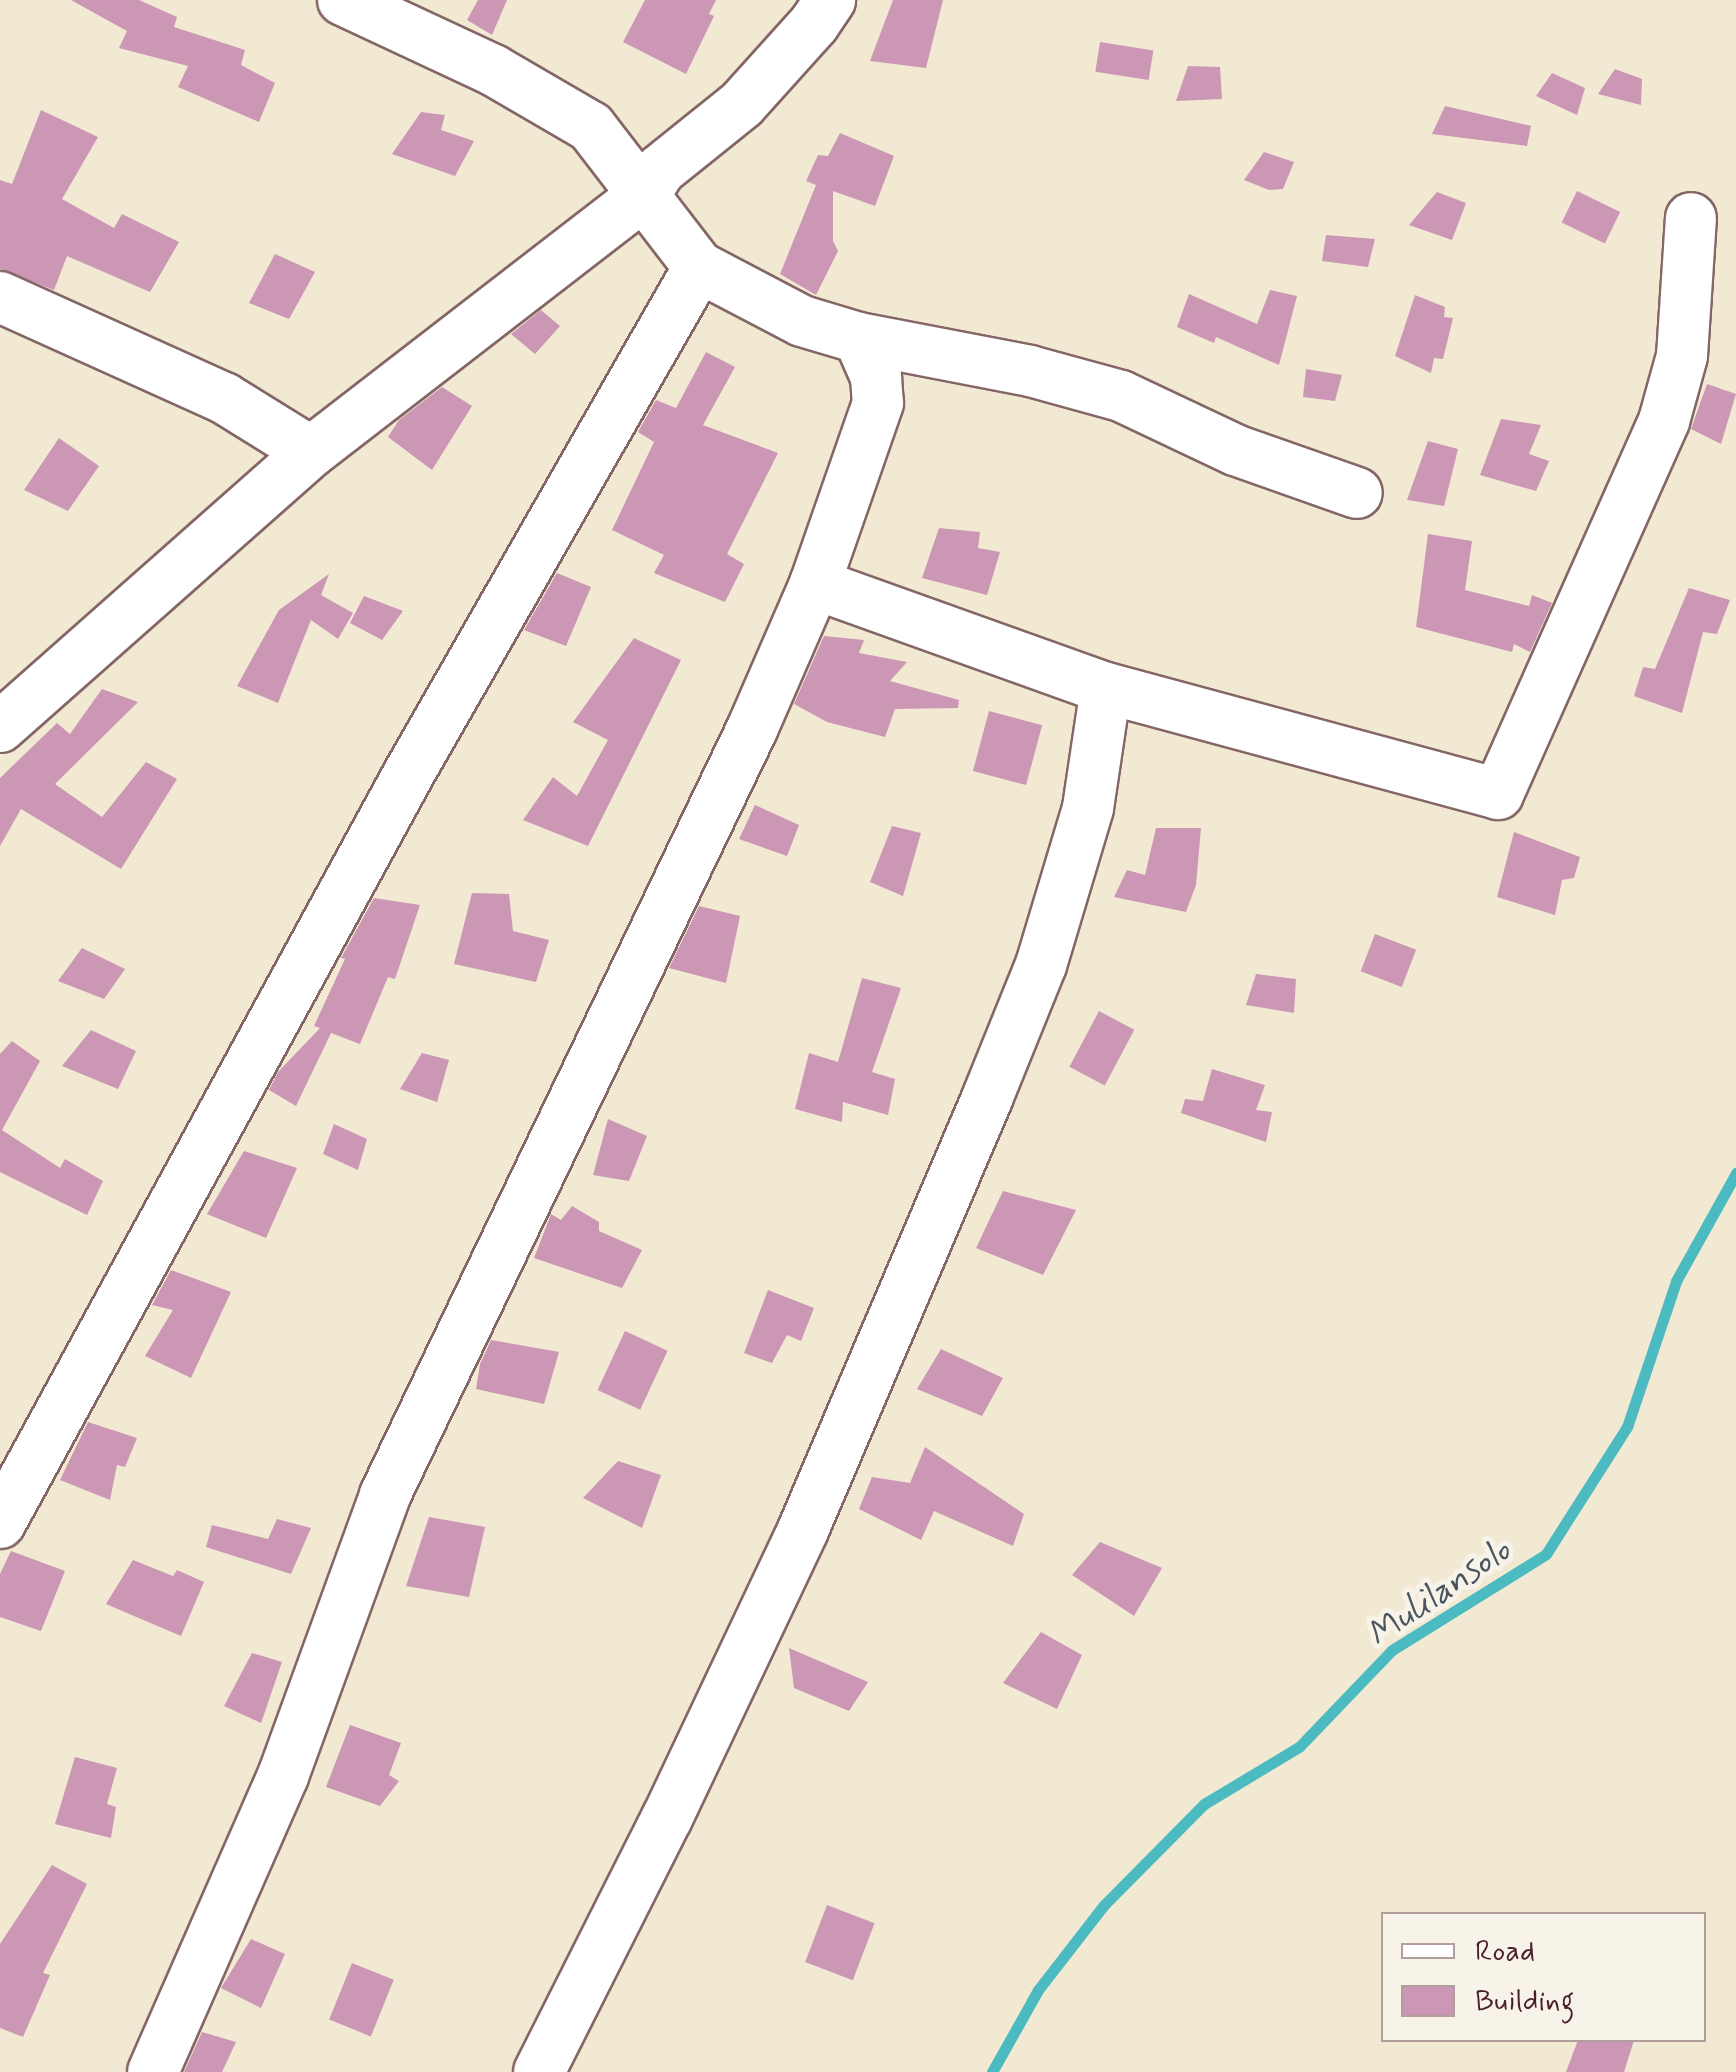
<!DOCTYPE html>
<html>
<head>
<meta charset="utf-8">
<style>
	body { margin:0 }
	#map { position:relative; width:1736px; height:2072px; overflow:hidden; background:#f2e9d3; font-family:Mynerve,sans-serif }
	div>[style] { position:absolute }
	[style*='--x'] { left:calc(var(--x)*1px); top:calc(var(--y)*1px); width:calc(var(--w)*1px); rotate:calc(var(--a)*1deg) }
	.stream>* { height:11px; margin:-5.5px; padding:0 5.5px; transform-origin:5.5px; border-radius:5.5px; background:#4bbac1 }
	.building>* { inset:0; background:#cb97b5; transform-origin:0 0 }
	.roads { filter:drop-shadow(2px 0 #856666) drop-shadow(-2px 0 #856666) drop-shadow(0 2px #856666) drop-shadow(0 -2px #856666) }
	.minor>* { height:50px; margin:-25px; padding:0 25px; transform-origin:25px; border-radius:25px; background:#fff }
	span { translate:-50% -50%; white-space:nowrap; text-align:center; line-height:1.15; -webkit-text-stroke:10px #f7f3e8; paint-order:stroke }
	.water-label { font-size:35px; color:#4a5560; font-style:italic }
	.legend { position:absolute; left:1381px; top:1912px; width:325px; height:130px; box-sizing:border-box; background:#f7f3e8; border:2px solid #b29e9c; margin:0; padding:12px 18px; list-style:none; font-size:30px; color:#4a1f2b }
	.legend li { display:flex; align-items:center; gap:20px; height:50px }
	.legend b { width:50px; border:2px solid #b29e9c }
</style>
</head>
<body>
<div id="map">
	<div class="stream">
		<div style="--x:992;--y:2072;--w:94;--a:-60.7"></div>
		<div style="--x:1038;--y:1990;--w:108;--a:-52.2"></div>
		<div style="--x:1104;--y:1905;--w:142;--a:-45.3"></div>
		<div style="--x:1204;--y:1804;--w:111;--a:-31"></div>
		<div style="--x:1299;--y:1747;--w:134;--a:-46.2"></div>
		<div style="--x:1392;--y:1650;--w:181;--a:-31.9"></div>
		<div style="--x:1546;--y:1554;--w:151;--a:-57.5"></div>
		<div style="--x:1627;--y:1427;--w:154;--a:-71.4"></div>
		<div style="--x:1676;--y:1281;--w:124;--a:-60.9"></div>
	</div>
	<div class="building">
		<div style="clip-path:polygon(71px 0,139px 0,177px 17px,174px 27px,245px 50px,241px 65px,275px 83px,259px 122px,178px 87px,188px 66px,119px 48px,127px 31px)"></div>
		<div style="clip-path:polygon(478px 0,507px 0,492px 35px,467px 20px)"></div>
		<div style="clip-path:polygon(645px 0,716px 0,709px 14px,714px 16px,686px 74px,623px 42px)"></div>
		<div style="clip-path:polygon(893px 0,943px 0,926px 68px,870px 61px)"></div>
		<div style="left:1100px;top:42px;width:54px;height:30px;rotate:9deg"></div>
		<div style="clip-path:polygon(1188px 66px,1220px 67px,1222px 99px,1176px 101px)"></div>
		<div style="clip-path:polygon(1615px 69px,1642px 79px,1641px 105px,1598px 94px)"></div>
		<div style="clip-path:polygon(1552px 73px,1585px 88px,1577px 115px,1536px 96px)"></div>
		<div style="clip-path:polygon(1445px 106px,1531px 126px,1527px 146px,1432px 134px)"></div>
		<div style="clip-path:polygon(41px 110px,98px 137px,62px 199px,114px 228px,122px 214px,179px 242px,150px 292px,67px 256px,54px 290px,0 269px,0 180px,12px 184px)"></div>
		<div style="clip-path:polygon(421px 112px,445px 115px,441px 130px,474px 141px,455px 176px,392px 154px)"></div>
		<div style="clip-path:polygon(840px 133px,894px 156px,875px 206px,833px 191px,833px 241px,838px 251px,816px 295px,780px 274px,816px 185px,806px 181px,818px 155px,828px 156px)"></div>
		<div style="clip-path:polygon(1264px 152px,1294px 162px,1283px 189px,1269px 190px,1244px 180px)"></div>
		<div style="left:1577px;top:191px;width:48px;height:35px;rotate:26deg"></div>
		<div style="clip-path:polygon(1437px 192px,1466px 203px,1452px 240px,1409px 225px)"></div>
		<div style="clip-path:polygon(1326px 235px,1375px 239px,1368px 267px,1322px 261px)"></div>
		<div style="clip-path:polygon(275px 254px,315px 272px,289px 319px,249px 303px)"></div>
		<div style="clip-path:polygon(1270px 290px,1297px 296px,1279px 365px,1216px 337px,1214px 343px,1177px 327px,1189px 294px,1257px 324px)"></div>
		<div style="clip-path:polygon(1415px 295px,1445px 307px,1444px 317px,1453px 318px,1443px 359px,1434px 358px,1431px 373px,1395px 356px)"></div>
		<div style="clip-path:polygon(541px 310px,560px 326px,535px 354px,511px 334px)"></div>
		<div style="clip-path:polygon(706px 352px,735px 367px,703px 425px,778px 453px,727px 554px,744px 564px,725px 602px,654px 573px,664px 555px,612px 530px,654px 442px,638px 432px,656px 400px,676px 408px)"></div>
		<div style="clip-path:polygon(1306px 369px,1342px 375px,1335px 401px,1303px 397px)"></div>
		<div style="clip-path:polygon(1707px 384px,1736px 394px,1721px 444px,1691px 429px)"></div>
		<div style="clip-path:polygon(442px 387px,472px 406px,432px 470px,388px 437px,399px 420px)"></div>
		<div style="clip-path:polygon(1501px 419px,1541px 425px,1529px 454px,1549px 461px,1536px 491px,1480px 475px)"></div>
		<div style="clip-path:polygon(59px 438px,99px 466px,68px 511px,24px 490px)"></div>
		<div style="clip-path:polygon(1428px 441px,1458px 449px,1444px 506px,1407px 500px)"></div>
		<div style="clip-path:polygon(939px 528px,980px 532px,978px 548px,1000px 552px,987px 595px,922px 578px)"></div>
		<div style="clip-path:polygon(1428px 534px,1472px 541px,1465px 590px,1529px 606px,1532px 595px,1552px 603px,1530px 652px,1514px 644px,1512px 652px,1416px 627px)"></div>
		<div style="clip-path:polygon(557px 573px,591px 587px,566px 646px,524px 630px)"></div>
		<div style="clip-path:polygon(329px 574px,321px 595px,353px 613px,338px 639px,311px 620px,278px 703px,237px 686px,279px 610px)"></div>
		<div style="clip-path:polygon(1689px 588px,1730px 600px,1717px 634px,1703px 632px,1682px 713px,1634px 696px,1643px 667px,1655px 669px)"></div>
		<div style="clip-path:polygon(364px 596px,403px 611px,382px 640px,350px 623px)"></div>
		<div style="clip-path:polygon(824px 636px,864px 640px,859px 653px,907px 662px,890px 681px,959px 700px,958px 708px,895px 709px,885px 737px,827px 722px,794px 704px)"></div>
		<div style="clip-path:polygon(634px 638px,681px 660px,588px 846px,523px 820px,553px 777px,577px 796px,608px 740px,573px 722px)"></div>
		<div style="clip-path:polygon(102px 689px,138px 702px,55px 784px,102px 817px,146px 762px,177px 779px,121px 869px,21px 809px,0 846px,0 778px,57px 723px,70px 734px)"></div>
		<div style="left:989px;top:711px;width:55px;height:62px;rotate:15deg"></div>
		<div style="clip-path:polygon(755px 805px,799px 825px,787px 856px,739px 839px)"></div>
		<div style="clip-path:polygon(892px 826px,921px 833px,903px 896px,870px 882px)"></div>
		<div style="clip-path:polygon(1156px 828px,1201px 828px,1196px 885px,1186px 912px,1114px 897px,1127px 870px,1145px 875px)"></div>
		<div style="clip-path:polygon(1514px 832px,1580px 857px,1574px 878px,1562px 880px,1555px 915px,1497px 897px)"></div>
		<div style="clip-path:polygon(472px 893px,509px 894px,513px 931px,549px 940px,536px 982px,454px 964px)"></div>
		<div style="clip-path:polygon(374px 898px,420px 905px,395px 979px,388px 977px,360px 1044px,331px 1033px,296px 1106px,269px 1090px,278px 1072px,320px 1028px,314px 1026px,345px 959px,341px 958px)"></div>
		<div style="clip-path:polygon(699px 906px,740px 916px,726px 983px,669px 968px)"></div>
		<div style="left:1375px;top:934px;width:44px;height:40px;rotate:21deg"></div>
		<div style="clip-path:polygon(82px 948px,125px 969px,104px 999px,58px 981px)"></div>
		<div style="clip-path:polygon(1256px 974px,1296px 979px,1294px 1013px,1246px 1005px)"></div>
		<div style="clip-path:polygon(862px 978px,901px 988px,872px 1072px,895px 1079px,888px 1115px,843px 1102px,842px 1122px,795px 1109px,809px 1053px,838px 1062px)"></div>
		<div style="left:1099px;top:1011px;width:40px;height:63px;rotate:28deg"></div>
		<div style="clip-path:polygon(91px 1030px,136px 1051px,118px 1089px,62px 1066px)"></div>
		<div style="clip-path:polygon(12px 1041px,40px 1061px,2px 1130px,60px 1168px,65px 1159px,103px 1181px,87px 1215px,0 1172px,0 1054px)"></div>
		<div style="clip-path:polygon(422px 1053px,449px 1060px,437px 1102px,400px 1089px)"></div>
		<div style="clip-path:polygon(1212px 1069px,1265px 1085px,1256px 1110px,1272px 1112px,1266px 1142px,1181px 1113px,1185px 1099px,1203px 1101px)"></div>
		<div style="clip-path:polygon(608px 1119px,647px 1136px,629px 1181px,593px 1175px)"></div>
		<div style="clip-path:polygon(334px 1124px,367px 1139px,358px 1170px,323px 1154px)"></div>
		<div style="clip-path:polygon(244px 1151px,297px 1168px,266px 1238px,207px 1214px)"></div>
		<div style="clip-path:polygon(1003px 1191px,1076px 1210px,1043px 1275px,976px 1248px)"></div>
		<div style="clip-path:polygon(572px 1206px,599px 1222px,599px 1231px,642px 1250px,622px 1288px,534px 1258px,551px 1214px,561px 1220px)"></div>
		<div style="clip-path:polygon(171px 1270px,231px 1292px,191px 1378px,145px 1356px,173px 1310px,152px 1305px)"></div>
		<div style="clip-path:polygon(768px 1290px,814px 1308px,801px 1341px,787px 1335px,772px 1363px,744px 1353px)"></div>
		<div style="left:625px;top:1331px;width:47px;height:65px;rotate:25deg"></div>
		<div style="clip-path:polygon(491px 1340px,559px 1352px,544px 1404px,476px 1389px,480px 1364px)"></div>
		<div style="clip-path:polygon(941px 1349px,1003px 1378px,982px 1416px,917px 1389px)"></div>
		<div style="clip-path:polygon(88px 1422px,137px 1438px,125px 1467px,117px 1465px,110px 1500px,60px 1480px)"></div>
		<div style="clip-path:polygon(925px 1447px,1024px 1514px,1013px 1546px,934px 1511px,921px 1540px,859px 1509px,872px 1477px,910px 1483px)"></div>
		<div style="clip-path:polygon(618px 1461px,661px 1475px,642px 1528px,583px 1498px)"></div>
		<div style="clip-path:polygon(429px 1517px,485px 1527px,469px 1597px,406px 1586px)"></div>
		<div style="clip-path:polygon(277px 1519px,311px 1528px,291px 1574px,206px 1547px,212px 1525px,268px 1539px)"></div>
		<div style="clip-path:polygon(1100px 1542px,1162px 1568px,1134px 1616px,1072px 1575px)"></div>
		<div style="clip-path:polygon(11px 1551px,65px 1571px,41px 1631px,0 1617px,0 1574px)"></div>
		<div style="clip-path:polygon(133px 1560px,173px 1576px,177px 1570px,204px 1582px,181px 1636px,106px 1604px)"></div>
		<div style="clip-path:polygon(1041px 1632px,1082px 1655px,1057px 1709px,1003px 1683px)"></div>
		<div style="clip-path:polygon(789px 1648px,868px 1682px,849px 1711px,794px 1688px)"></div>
		<div style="clip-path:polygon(252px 1653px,282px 1662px,261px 1723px,224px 1706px)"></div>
		<div style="clip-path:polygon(350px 1725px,401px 1743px,389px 1775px,399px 1781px,380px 1806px,326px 1787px)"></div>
		<div style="clip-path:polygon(75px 1757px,117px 1768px,107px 1804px,116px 1807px,111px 1838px,55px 1824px)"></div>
		<div style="clip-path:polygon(52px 1865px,87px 1884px,43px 1973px,50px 1975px,23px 2037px,0 2028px,0 1944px)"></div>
		<div style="left:827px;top:1905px;width:51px;height:61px;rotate:21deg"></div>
		<div style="clip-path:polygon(251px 1939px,285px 1954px,261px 2008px,221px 1988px)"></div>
		<div style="left:352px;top:1963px;width:45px;height:61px;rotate:22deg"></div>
		<div style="clip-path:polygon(202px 2032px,236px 2042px,222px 2072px,184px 2072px)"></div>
		<div style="clip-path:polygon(1578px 2040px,1634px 2040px,1624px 2072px,1566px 2072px)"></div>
	</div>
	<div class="roads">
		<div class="minor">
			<div style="--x:343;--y:0;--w:166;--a:25"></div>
			<div style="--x:493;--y:70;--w:113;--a:30.2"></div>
			<div style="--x:591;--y:127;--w:177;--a:52.4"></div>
			<div style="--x:699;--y:267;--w:116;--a:27.7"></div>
			<div style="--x:802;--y:321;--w:59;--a:16.6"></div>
			<div style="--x:859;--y:338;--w:43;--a:66.4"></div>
			<div style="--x:876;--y:377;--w:26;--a:86"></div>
			<div style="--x:878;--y:403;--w:192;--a:109.2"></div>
			<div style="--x:815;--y:584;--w:309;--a:19.7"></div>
			<div style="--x:1106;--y:688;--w:406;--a:15.1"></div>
			<div style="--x:1498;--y:794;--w:408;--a:-66"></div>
			<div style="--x:1664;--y:421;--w:67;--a:-74.5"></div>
			<div style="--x:1682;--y:356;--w:138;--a:-86.3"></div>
			<div style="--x:0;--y:297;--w:246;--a:24.3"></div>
			<div style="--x:224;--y:398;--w:102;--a:31.8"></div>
			<div style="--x:859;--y:338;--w:174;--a:10.9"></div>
			<div style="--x:1030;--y:371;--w:94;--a:15.4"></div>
			<div style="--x:1121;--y:396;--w:126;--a:25.3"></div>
			<div style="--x:1235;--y:450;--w:129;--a:19.4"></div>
			<div style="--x:0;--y:727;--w:415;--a:-41.5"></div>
			<div style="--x:311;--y:452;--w:422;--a:-37.7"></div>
			<div style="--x:645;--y:194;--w:28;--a:-58"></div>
			<div style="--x:660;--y:170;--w:105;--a:-38.8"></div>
			<div style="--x:742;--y:104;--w:108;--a:-48"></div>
			<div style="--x:814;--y:24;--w:29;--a:-56"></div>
			<div style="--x:0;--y:1523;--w:854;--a:-61.39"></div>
			<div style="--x:409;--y:773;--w:583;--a:-60.18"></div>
			<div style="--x:153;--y:2072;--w:323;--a:-66.3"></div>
			<div style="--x:283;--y:1776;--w:299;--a:-70"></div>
			<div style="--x:385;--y:1495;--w:849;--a:-64.4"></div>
			<div style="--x:752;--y:729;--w:158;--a:-66.5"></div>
			<div style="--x:539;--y:2072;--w:284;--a:-63.3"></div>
			<div style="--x:667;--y:1818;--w:318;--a:-64.7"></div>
			<div style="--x:803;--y:1530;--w:472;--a:-66.9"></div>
			<div style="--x:988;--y:1096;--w:141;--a:-68"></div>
			<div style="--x:1041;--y:965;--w:164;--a:-73.3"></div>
			<div style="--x:1088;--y:808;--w:121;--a:-81.5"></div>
		</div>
	</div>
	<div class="water-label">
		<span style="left:1439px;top:1593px;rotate:-34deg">Mulilansolo</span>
	</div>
	<ul class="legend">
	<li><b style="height:12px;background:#fff"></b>Road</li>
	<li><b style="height:28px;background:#cb97b5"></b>Building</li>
	</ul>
</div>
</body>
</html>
